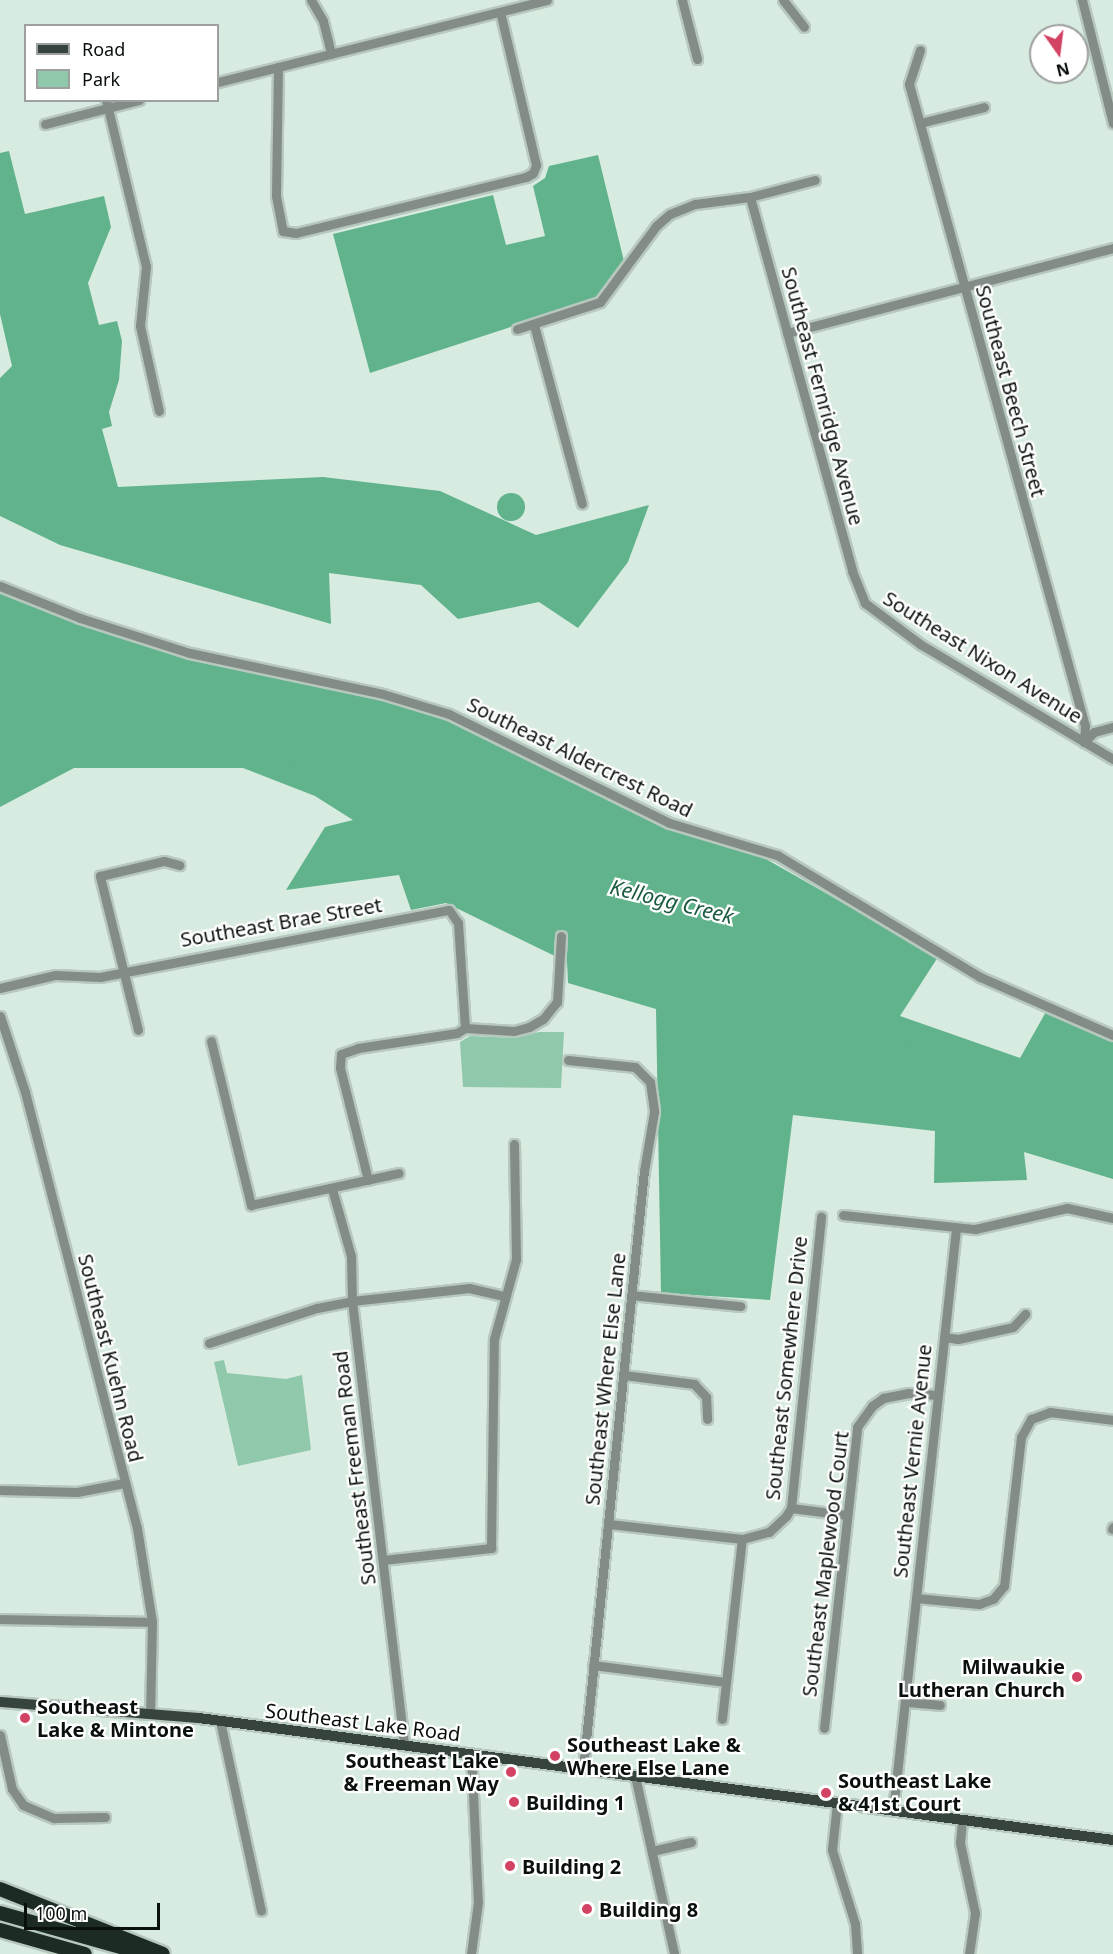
<!DOCTYPE html>
<html>
<head>
<meta charset="utf-8">
<style>
	body { margin:0 }
	#map { position:relative; width:1113px; height:1954px; overflow:hidden; background:#d8ebe0; font-family:"Noto Sans",sans-serif }
	div>[style] { position:absolute }
	[style*='--x'] { left:calc(var(--x)*1px); top:calc(var(--y)*1px); width:calc(var(--w)*1px); rotate:calc(var(--a)*1deg) }
	.green>* { inset:0; background:#8fc8ab }
	.forest>* { inset:0; background:#61b38c }
	.water>* { inset:0; background:#61b38b }
	.round { border-radius:50% }
	.stream>* { height:3px; margin:-1.5px; padding:0 1.5px; transform-origin:1.5px; border-radius:1.5px; background:#61b38b }
	.roads { filter:drop-shadow(2px 0 #b7c8be) drop-shadow(-2px 0 #b7c8be) drop-shadow(0 2px #b7c8be) drop-shadow(0 -2px #b7c8be) }
	.minor>* { height:9px; margin:-4.5px; padding:0 4.5px; transform-origin:4.5px; border-radius:4.5px; background:#848c88 }
	.major>* { height:10px; margin:-5px; padding:0 5px; transform-origin:5px; border-radius:5px; background:#37443d }
	.highway>* { height:14px; margin:-7px; padding:0 7px; transform-origin:7px; border-radius:7px; background:#1c2c24 }
	.dots>* { width:16px; height:16px; translate:-50% -50%; box-sizing:border-box; border:3px solid #fff; border-radius:50% }
	span { translate:-50% -50%; white-space:nowrap; text-align:center; line-height:1.15; -webkit-text-stroke:4.5px #fff; paint-order:stroke }
	.street-label { font-size:20px; color:#0a110d }
	.poi-label { font-size:20px; color:#0a110d; font-weight:700 }
	.right { translate:-100% -50%; text-align:right }
	.left { translate:0 -50%; text-align:left }
	.water-label { font-size:21px; color:#1c5b40; font-style:italic }
	.legend { position:absolute; left:24px; top:24px; width:195px; height:78px; box-sizing:border-box; background:#fff; border:2px solid #9da09e; margin:0; padding:8px 10px; list-style:none; font-size:18px; color:#0a110d }
	.legend li { display:flex; align-items:center; gap:12px; height:30px }
	.legend b { width:30px; border:2px solid #9da09e }
	.north { position:absolute; left:1029px; top:24px; width:60px; height:60px; box-sizing:border-box; background:#fff; border:2px solid #9da09e; border-radius:50%; rotate:166deg; font-size:16px; font-weight:700; line-height:24px; text-align:center; color:#0a110d }
	.north::after { content:''; display:block; margin:auto; width:21px; height:27px; background:#d24262; clip-path:polygon(50% 0,100% 100%,50% 72%,0 100%) }
	.scale { position:absolute; left:24px; top:1903px; width:136px; height:27px; box-sizing:border-box; border:3px solid #0a110d; border-top:0; padding-left:8px; font-size:18px; line-height:21px; white-space:nowrap; color:#0a110d; -webkit-text-stroke:4px #fff; paint-order:stroke }
</style>
</head>
<body>
<div id="map">
	<div class="green">
		<div style="clip-path:polygon(539px 1032px,564px 1032px,561px 1088px,463px 1087px,460px 1042px,470px 1036px,515px 1038px)"></div>
		<div style="clip-path:polygon(224px 1360px,227px 1373px,286px 1379px,302px 1375px,311px 1450px,238px 1466px,214px 1362px)"></div>
	</div>
	<div class="forest">
		<div style="clip-path:polygon(9px 151px,25px 214px,104px 196px,111px 227px,88px 283px,99px 325px,117px 321px,122px 341px,119px 380px,109px 412px,112px 426px,102px 429px,118px 487px,323px 477px,440px 491px,536px 535px,649px 505px,628px 562px,578px 628px,539px 602px,458px 619px,421px 585px,329px 573px,331px 624px,60px 545px,0 516px,0 378px,12px 366px,0 314px,0 153px)"></div>
		<div style="clip-path:polygon(598px 155px,624px 261px,596px 299px,370px 373px,333px 234px,493px 195px,506px 245px,545px 236px,533px 186px,545px 178px,549px 166px)"></div>
		<div style="clip-path:polygon(0 591px,165px 651px,425px 709px,688px 834px,752px 851px,938px 957px,900px 1016px,1020px 1058px,1047px 1010px,1113px 1040px,1113px 1179px,1024px 1152px,1027px 1180px,934px 1183px,935px 1131px,793px 1115px,770px 1300px,661px 1293px,656px 1009px,568px 983px,567px 962px,446px 903px,411px 910px,399px 875px,286px 890px,325px 827px,353px 820px,315px 796px,243px 768px,74px 768px,0 807px)"></div>
	</div>
	<div class="water">
		<div class="round" style="left:497px;top:493px;width:28px;height:28px"></div>
	</div>
	<div class="stream">
		<div style="--x:0;--y:654;--w:22;--a:60"></div>
		<div style="--x:11;--y:673;--w:80;--a:38.4"></div>
		<div style="--x:74;--y:723;--w:44;--a:9.2"></div>
		<div style="--x:117;--y:730;--w:48;--a:19.6"></div>
		<div style="--x:162;--y:746;--w:91;--a:2.5"></div>
		<div style="--x:253;--y:750;--w:57;--a:20.7"></div>
		<div style="--x:306;--y:770;--w:59;--a:44.3"></div>
		<div style="--x:348;--y:811;--w:13;--a:27"></div>
		<div style="--x:360;--y:817;--w:26;--a:-2"></div>
		<div style="--x:386;--y:816;--w:53;--a:-13"></div>
		<div style="--x:438;--y:804;--w:38;--a:6"></div>
		<div style="--x:476;--y:808;--w:39;--a:30"></div>
		<div style="--x:510;--y:828;--w:98;--a:42.1"></div>
		<div style="--x:583;--y:894;--w:72;--a:17.7"></div>
		<div style="--x:652;--y:916;--w:48;--a:7.1"></div>
		<div style="--x:700;--y:922;--w:89;--a:15.6"></div>
		<div style="--x:786;--y:946;--w:21;--a:28"></div>
		<div style="--x:805;--y:956;--w:75;--a:52.1"></div>
		<div style="--x:851;--y:1015;--w:20;--a:33"></div>
		<div style="--x:868;--y:1026;--w:158;--a:20.7"></div>
		<div style="--x:1016;--y:1082;--w:60;--a:29.1"></div>
		<div style="--x:1068;--y:1111;--w:48;--a:21.8"></div>
	</div>
	<div class="roads">
		<div class="minor">
			<div style="--x:311;--y:0;--w:24;--a:60"></div>
			<div style="--x:323;--y:21;--w:34;--a:76"></div>
			<div style="--x:682;--y:0;--w:61;--a:75.7"></div>
			<div style="--x:783;--y:0;--w:34;--a:52"></div>
			<div style="--x:1082;--y:0;--w:127;--a:75.9"></div>
			<div style="--x:920;--y:50;--w:36;--a:108"></div>
			<div style="--x:909;--y:84;--w:666;--a:74.67"></div>
			<div style="--x:1085;--y:726;--w:16;--a:94"></div>
			<div style="--x:278;--y:67;--w:129;--a:90.9"></div>
			<div style="--x:276;--y:196;--w:36;--a:79"></div>
			<div style="--x:283;--y:231;--w:13;--a:9"></div>
			<div style="--x:296;--y:233;--w:237;--a:-13.7"></div>
			<div style="--x:526;--y:177;--w:8;--a:-30"></div>
			<div style="--x:533;--y:173;--w:9;--a:-69"></div>
			<div style="--x:536;--y:165;--w:157;--a:-103.2"></div>
			<div style="--x:218;--y:82;--w:339;--a:-14"></div>
			<div style="--x:106;--y:100;--w:171;--a:76.5"></div>
			<div style="--x:146;--y:266;--w:60;--a:95.7"></div>
			<div style="--x:140;--y:326;--w:87;--a:77.4"></div>
			<div style="--x:920;--y:123;--w:66;--a:-14"></div>
			<div style="--x:45;--y:124;--w:97;--a:-14.3"></div>
			<div style="--x:750;--y:197;--w:388;--a:74.7"></div>
			<div style="--x:852;--y:571;--w:35;--a:68"></div>
			<div style="--x:865;--y:603;--w:69;--a:36.7"></div>
			<div style="--x:920;--y:644;--w:225;--a:30.8"></div>
			<div style="--x:534;--y:325;--w:185;--a:75"></div>
			<div style="--x:517;--y:329;--w:87;--a:-18"></div>
			<div style="--x:600;--y:302;--w:94;--a:-53.6"></div>
			<div style="--x:656;--y:226;--w:18;--a:-41"></div>
			<div style="--x:670;--y:214;--w:27;--a:-22"></div>
			<div style="--x:695;--y:204;--w:55;--a:-7.3"></div>
			<div style="--x:750;--y:197;--w:67;--a:-14.7"></div>
			<div style="--x:787;--y:333;--w:337;--a:-14.6"></div>
			<div style="--x:0;--y:586;--w:86;--a:21.8"></div>
			<div style="--x:80;--y:618;--w:115;--a:17.7"></div>
			<div style="--x:190;--y:653;--w:197;--a:12"></div>
			<div style="--x:383;--y:694;--w:69;--a:16.9"></div>
			<div style="--x:449;--y:714;--w:246;--a:26.3"></div>
			<div style="--x:670;--y:823;--w:112;--a:16.7"></div>
			<div style="--x:777;--y:855;--w:237;--a:31"></div>
			<div style="--x:980;--y:977;--w:145;--a:23.6"></div>
			<div style="--x:1084;--y:742;--w:14;--a:-45"></div>
			<div style="--x:1094;--y:732;--w:20;--a:-15"></div>
			<div style="--x:0;--y:988;--w:57;--a:-13.3"></div>
			<div style="--x:55;--y:975;--w:45;--a:2.5"></div>
			<div style="--x:100;--y:977;--w:355;--a:-10.9"></div>
			<div style="--x:449;--y:910;--w:16;--a:55"></div>
			<div style="--x:458;--y:923;--w:105;--a:86.2"></div>
			<div style="--x:0;--y:1016;--w:80;--a:71.8"></div>
			<div style="--x:25;--y:1092;--w:450;--a:75.6"></div>
			<div style="--x:137;--y:1528;--w:95;--a:80.9"></div>
			<div style="--x:152;--y:1622;--w:92;--a:91.2"></div>
			<div style="--x:138;--y:1030;--w:159;--a:-103.9"></div>
			<div style="--x:100;--y:876;--w:66;--a:-13.2"></div>
			<div style="--x:164;--y:861;--w:16;--a:15"></div>
			<div style="--x:211;--y:1041;--w:169;--a:76.3"></div>
			<div style="--x:251;--y:1205;--w:151;--a:-12.2"></div>
			<div style="--x:568;--y:1060;--w:67;--a:6"></div>
			<div style="--x:635;--y:1067;--w:21;--a:45"></div>
			<div style="--x:650;--y:1082;--w:30;--a:82"></div>
			<div style="--x:654;--y:1112;--w:60;--a:99.6"></div>
			<div style="--x:644;--y:1171;--w:601;--a:95.82"></div>
			<div style="--x:368;--y:1180;--w:115;--a:-104"></div>
			<div style="--x:340;--y:1068;--w:14;--a:-86"></div>
			<div style="--x:341;--y:1054;--w:18;--a:-19"></div>
			<div style="--x:358;--y:1048;--w:100;--a:-8.6"></div>
			<div style="--x:457;--y:1033;--w:9;--a:-32"></div>
			<div style="--x:465;--y:1028;--w:49;--a:3.5"></div>
			<div style="--x:514;--y:1031;--w:16;--a:-15"></div>
			<div style="--x:529;--y:1027;--w:16;--a:-30"></div>
			<div style="--x:543;--y:1019;--w:22;--a:-51"></div>
			<div style="--x:557;--y:1002;--w:66;--a:-86.5"></div>
			<div style="--x:332;--y:1189;--w:70;--a:74.2"></div>
			<div style="--x:351;--y:1256;--w:45;--a:88.7"></div>
			<div style="--x:352;--y:1301;--w:447;--a:83.3"></div>
			<div style="--x:843;--y:1215;--w:133;--a:6.1"></div>
			<div style="--x:975;--y:1229;--w:94;--a:-12.9"></div>
			<div style="--x:1067;--y:1208;--w:47;--a:12.3"></div>
			<div style="--x:631;--y:1295;--w:110;--a:5.8"></div>
			<div style="--x:944;--y:1337;--w:14;--a:8"></div>
			<div style="--x:958;--y:1339;--w:56;--a:-12.3"></div>
			<div style="--x:1013;--y:1327;--w:18;--a:-47"></div>
			<div style="--x:209;--y:1343;--w:114;--a:-18"></div>
			<div style="--x:317;--y:1308;--w:36;--a:-11"></div>
			<div style="--x:352;--y:1301;--w:118;--a:-6.3"></div>
			<div style="--x:469;--y:1288;--w:35;--a:13"></div>
			<div style="--x:624;--y:1375;--w:71;--a:7.3"></div>
			<div style="--x:694;--y:1384;--w:18;--a:47"></div>
			<div style="--x:706;--y:1397;--w:22;--a:87"></div>
			<div style="--x:0;--y:1490;--w:77;--a:1.5"></div>
			<div style="--x:77;--y:1492;--w:48;--a:-10.8"></div>
			<div style="--x:791;--y:1508;--w:56;--a:7.1"></div>
			<div style="--x:609;--y:1524;--w:134;--a:6.4"></div>
			<div style="--x:742;--y:1539;--w:28;--a:-15"></div>
			<div style="--x:769;--y:1532;--w:23;--a:-43"></div>
			<div style="--x:786;--y:1516;--w:9;--a:-58"></div>
			<div style="--x:791;--y:1508;--w:293;--a:-84.1"></div>
			<div style="--x:1112;--y:1529;--w:2;--a:-63"></div>
			<div style="--x:383;--y:1560;--w:109;--a:-6.3"></div>
			<div style="--x:491;--y:1548;--w:209;--a:-89.2"></div>
			<div style="--x:494;--y:1339;--w:83;--a:-74.6"></div>
			<div style="--x:516;--y:1259;--w:115;--a:-91"></div>
			<div style="--x:916;--y:1598;--w:63;--a:5.4"></div>
			<div style="--x:979;--y:1604;--w:15;--a:-20"></div>
			<div style="--x:993;--y:1599;--w:17;--a:-50"></div>
			<div style="--x:1004;--y:1586;--w:150;--a:-83.5"></div>
			<div style="--x:1021;--y:1437;--w:21;--a:-61"></div>
			<div style="--x:1031;--y:1419;--w:20;--a:-20"></div>
			<div style="--x:1050;--y:1412;--w:64;--a:7.2"></div>
			<div style="--x:0;--y:1619;--w:152;--a:1.1"></div>
			<div style="--x:593;--y:1665;--w:134;--a:7.3"></div>
			<div style="--x:906;--y:1702;--w:34;--a:5"></div>
			<div style="--x:722;--y:1719;--w:181;--a:-83.7"></div>
			<div style="--x:220;--y:1721;--w:194;--a:77.8"></div>
			<div style="--x:824;--y:1728;--w:303;--a:-83.7"></div>
			<div style="--x:857;--y:1427;--w:26;--a:-54"></div>
			<div style="--x:872;--y:1406;--w:14;--a:-36"></div>
			<div style="--x:883;--y:1398;--w:25;--a:-11"></div>
			<div style="--x:908;--y:1393;--w:29;--a:4"></div>
			<div style="--x:0;--y:1735;--w:55;--a:77.5"></div>
			<div style="--x:12;--y:1789;--w:19;--a:55"></div>
			<div style="--x:23;--y:1805;--w:34;--a:23"></div>
			<div style="--x:54;--y:1818;--w:51;--a:-1.1"></div>
			<div style="--x:467;--y:1753;--w:20;--a:75"></div>
			<div style="--x:472;--y:1772;--w:130;--a:87.4"></div>
			<div style="--x:478;--y:1902;--w:52;--a:97.7"></div>
			<div style="--x:635;--y:1776;--w:182;--a:77.6"></div>
			<div style="--x:837;--y:1803;--w:47;--a:96.1"></div>
			<div style="--x:832;--y:1850;--w:77;--a:72.7"></div>
			<div style="--x:855;--y:1924;--w:30;--a:86"></div>
			<div style="--x:893;--y:1811;--w:586;--a:-83.83"></div>
			<div style="--x:962;--y:1820;--w:23;--a:95"></div>
			<div style="--x:960;--y:1843;--w:72;--a:77.9"></div>
			<div style="--x:975;--y:1913;--w:41;--a:98.3"></div>
			<div style="--x:652;--y:1851;--w:40;--a:-13"></div>
		</div>
		<div class="major">
			<div style="--x:0;--y:1702;--w:200;--a:4.6"></div>
			<div style="--x:199;--y:1718;--w:922;--a:7.6"></div>
		</div>
		<div class="highway">
			<div style="--x:0;--y:1889;--w:175;--a:21.7"></div>
			<div style="--x:0;--y:1913;--w:151;--a:15.8"></div>
			<div style="--x:0;--y:1930;--w:88;--a:15.8"></div>
		</div>
	</div>
	<div class="dots">
		<div style="left:1077px;top:1677px;background:#d24262"></div>
		<div style="left:25px;top:1718px;background:#d24262"></div>
		<div style="left:555px;top:1756px;background:#d24262"></div>
		<div style="left:511px;top:1772px;background:#d24262"></div>
		<div style="left:826px;top:1793px;background:#d24262"></div>
		<div style="left:514px;top:1802px;background:#d24262"></div>
		<div style="left:510px;top:1866px;background:#d24262"></div>
		<div style="left:587px;top:1909px;background:#d24262"></div>
	</div>
	<div class="street-label">
		<span style="left:1011px;top:391px;rotate:75deg">Southeast Beech Street</span>
		<span style="left:823px;top:396px;rotate:75deg">Southeast Fernridge Avenue</span>
		<span style="left:983px;top:657px;rotate:32deg">Southeast Nixon Avenue</span>
		<span style="left:580px;top:757px;rotate:26deg">Southeast Aldercrest Road</span>
		<span style="left:281px;top:922px;rotate:-10deg">Southeast Brae Street</span>
		<span style="left:111px;top:1358px;rotate:76deg">Southeast Kuehn Road</span>
		<span style="left:786px;top:1368px;rotate:-84deg">Southeast Somewhere Drive</span>
		<span style="left:605px;top:1379px;rotate:-84deg">Southeast Where Else Lane</span>
		<span style="left:912px;top:1461px;rotate:-84deg">Southeast Vernie Avenue</span>
		<span style="left:354px;top:1468px;rotate:-97deg">Southeast Freeman Road</span>
		<span style="left:825px;top:1564px;rotate:-83deg">Southeast Maplewood Court</span>
		<span style="left:363px;top:1722px;rotate:7deg">Southeast Lake Road</span>
	</div>
	<div class="poi-label">
		<span class="right" style="left:1065px;top:1678px">Milwaukie<br>Lutheran Church</span>
		<span class="left" style="left:37px;top:1718px">Southeast<br>Lake &amp; Mintone</span>
		<span class="left" style="left:567px;top:1756px">Southeast Lake &amp;<br>Where Else Lane</span>
		<span class="right" style="left:499px;top:1772px">Southeast Lake<br>&amp; Freeman Way</span>
		<span class="left" style="left:838px;top:1792px">Southeast Lake<br>&amp; 41st Court</span>
		<span class="left" style="left:526px;top:1802px">Building 1</span>
		<span class="left" style="left:522px;top:1866px">Building 2</span>
		<span class="left" style="left:599px;top:1909px">Building 8</span>
	</div>
	<div class="water-label">
		<span style="left:672px;top:901px;rotate:14deg">Kellogg Creek</span>
	</div>
	<ul class="legend">
	<li><b style="height:8px;background:#37443d"></b>Road</li>
	<li><b style="height:16px;background:#8fc8ab"></b>Park</li>
	</ul>
	<div class="north">N</div>
	<div class="scale">100 m</div>
</div>
</body>
</html>
